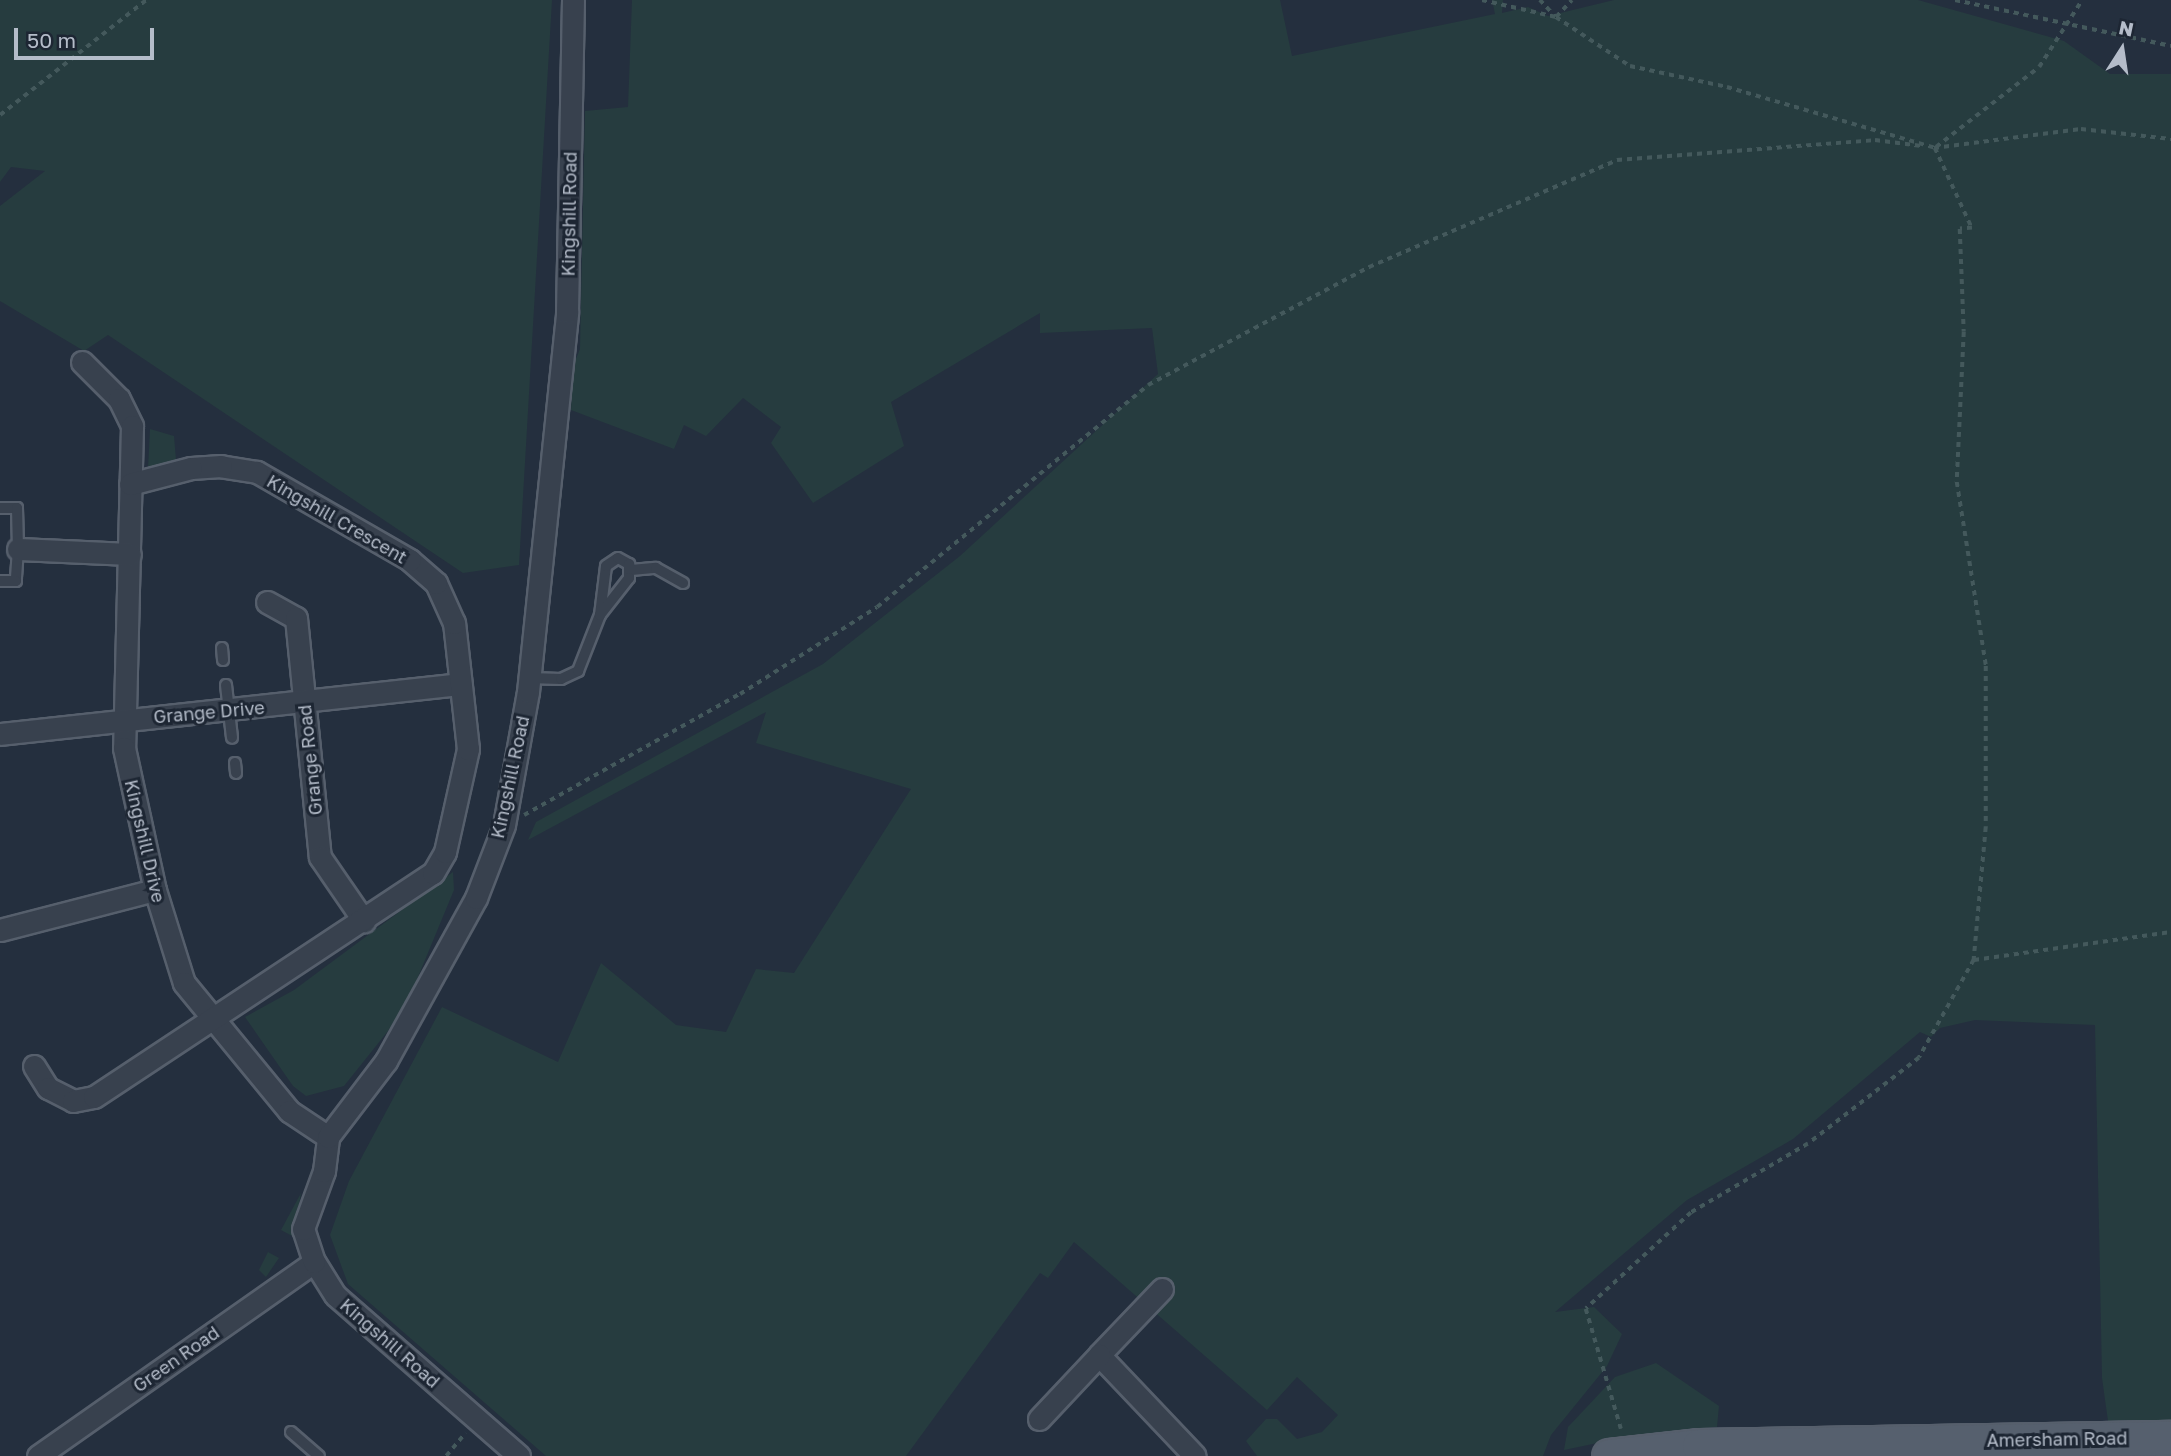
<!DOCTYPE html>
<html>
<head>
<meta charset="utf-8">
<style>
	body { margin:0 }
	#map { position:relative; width:2171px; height:1456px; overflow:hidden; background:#242f3e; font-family:"Golos Text",sans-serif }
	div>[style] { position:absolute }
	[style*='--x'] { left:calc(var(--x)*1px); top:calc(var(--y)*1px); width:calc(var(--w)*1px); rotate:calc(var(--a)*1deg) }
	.green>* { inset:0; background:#263c3f }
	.path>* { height:3.5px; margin-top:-1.75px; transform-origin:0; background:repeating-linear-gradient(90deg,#44595c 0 5px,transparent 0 10px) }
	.roads { filter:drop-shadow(2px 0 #565f6c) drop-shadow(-2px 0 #565f6c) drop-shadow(0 2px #565f6c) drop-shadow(0 -2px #565f6c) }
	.lane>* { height:10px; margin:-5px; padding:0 5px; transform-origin:5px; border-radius:5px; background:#38414e }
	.street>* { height:21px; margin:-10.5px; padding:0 10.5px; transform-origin:10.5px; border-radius:10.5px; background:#38414e }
	.primary>* { height:33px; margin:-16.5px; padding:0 16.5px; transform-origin:16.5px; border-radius:16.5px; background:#56606e }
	span { translate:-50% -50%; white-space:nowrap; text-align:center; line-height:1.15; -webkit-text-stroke:6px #1d2633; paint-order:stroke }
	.street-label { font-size:18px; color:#b4bcc9 }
	.north { position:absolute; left:2087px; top:14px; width:70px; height:70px; -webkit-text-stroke:5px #1d2633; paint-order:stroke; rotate:12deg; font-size:19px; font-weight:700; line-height:28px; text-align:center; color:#b4bcc9 }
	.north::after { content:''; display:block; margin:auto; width:24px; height:32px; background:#b4bcc9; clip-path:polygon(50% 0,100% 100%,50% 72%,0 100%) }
	.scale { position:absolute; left:14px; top:28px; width:140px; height:32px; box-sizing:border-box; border:4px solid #b4bcc9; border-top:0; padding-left:9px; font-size:21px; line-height:24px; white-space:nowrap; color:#b4bcc9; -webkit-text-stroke:5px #1d2633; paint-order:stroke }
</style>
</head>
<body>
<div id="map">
	<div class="green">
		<div style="clip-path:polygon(0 0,552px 0,519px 565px,463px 573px,108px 335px,84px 351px,0 301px,0 206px,45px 171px,11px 167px,0 182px)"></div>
		<div style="clip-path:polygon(632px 0,1280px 0,1292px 56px,1495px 14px,1492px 0,1503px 0,1502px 13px,1528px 7px,1548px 16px,1614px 0,1918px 0,2064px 41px,2110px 74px,2171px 74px,2171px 1420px,2108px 1421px,2102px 1378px,2095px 1025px,1975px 1020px,1940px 1028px,1931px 1037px,1920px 1032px,1793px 1139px,1687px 1200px,1555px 1312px,1594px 1307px,1622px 1334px,1607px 1366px,1551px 1435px,1543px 1456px,1257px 1456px,1246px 1441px,1266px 1419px,1277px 1419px,1297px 1439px,1322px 1432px,1338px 1415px,1297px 1377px,1267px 1410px,1074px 1242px,1048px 1278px,1040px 1273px,906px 1456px,546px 1456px,348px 1284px,330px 1235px,349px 1181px,442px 1007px,558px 1062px,601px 963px,676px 1025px,726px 1032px,756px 969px,794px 973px,911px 789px,756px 743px,766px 712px,528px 840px,536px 822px,823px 664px,960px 556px,1158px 374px,1152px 328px,1040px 333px,1040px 313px,891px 402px,904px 446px,813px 503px,771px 443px,781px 427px,743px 398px,706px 436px,684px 425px,674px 449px,571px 410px,573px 366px,580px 349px,585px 111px,628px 107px)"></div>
		<div style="clip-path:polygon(150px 429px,174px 436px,176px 460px,148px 469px)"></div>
		<div style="clip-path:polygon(453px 872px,454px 890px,408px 1001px,388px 1031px,344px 1086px,306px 1096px,293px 1086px,245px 1017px,294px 990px)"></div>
		<div style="clip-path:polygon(301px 1193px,294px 1237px,281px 1230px)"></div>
		<div style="clip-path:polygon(268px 1252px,279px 1258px,266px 1277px,259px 1270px)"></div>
		<div style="clip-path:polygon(1656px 1363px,1719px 1406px,1717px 1427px,1636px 1435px,1564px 1450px,1568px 1427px,1615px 1377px)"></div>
	</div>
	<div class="path">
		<div style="--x:1482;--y:0;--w:76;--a:12.9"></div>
		<div style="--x:1556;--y:17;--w:89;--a:33.5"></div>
		<div style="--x:1630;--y:66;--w:99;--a:12.2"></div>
		<div style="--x:1727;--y:87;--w:217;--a:16.3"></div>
		<div style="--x:1935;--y:148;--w:88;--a:65.2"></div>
		<div style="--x:1972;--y:228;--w:12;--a:175"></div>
		<div style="--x:1960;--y:229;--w:103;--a:87.8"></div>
		<div style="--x:1964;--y:332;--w:150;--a:92.7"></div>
		<div style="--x:1957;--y:482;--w:186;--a:81"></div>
		<div style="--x:1986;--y:666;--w:161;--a:90"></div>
		<div style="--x:1986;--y:827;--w:134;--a:95.2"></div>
		<div style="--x:1974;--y:960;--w:112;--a:119.3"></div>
		<div style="--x:1919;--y:1058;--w:140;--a:142.2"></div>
		<div style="--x:1808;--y:1144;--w:136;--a:149.5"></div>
		<div style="--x:1691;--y:1213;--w:142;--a:137.6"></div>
		<div style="--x:1586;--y:1309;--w:125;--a:73.7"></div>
		<div style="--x:1540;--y:0;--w:23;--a:47"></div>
		<div style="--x:1556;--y:17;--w:23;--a:-47"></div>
		<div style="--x:1955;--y:0;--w:221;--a:12"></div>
		<div style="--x:0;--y:115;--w:186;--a:-38.2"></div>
		<div style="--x:1936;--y:147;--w:130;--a:-37.8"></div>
		<div style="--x:2039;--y:67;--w:80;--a:-57.3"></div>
		<div style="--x:1934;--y:148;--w:148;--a:-7.4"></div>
		<div style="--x:2081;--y:129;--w:91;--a:6.3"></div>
		<div style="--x:524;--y:815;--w:248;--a:-29.3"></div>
		<div style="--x:740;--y:694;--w:162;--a:-32.4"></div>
		<div style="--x:877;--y:607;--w:350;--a:-39.3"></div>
		<div style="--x:1148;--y:385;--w:251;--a:-28.1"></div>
		<div style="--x:1369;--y:267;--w:270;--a:-23.3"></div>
		<div style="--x:1617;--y:160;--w:259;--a:-4.4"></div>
		<div style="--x:1875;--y:140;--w:47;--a:7.3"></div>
		<div style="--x:1974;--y:960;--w:199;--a:-8.1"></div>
		<div style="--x:446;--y:1456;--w:30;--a:-50"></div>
	</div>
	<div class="roads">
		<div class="lane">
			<div style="--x:0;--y:508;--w:17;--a:0"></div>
			<div style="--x:17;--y:508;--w:41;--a:88.6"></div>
			<div style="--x:18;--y:549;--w:32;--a:94"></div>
			<div style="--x:16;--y:581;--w:16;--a:180"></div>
			<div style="--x:631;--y:570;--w:25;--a:-5"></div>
			<div style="--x:656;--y:568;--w:31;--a:29"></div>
			<div style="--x:222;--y:648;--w:12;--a:85"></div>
			<div style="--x:529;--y:678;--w:32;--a:2"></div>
			<div style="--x:561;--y:679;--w:19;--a:-25"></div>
			<div style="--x:578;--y:671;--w:60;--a:-68.6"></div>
			<div style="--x:600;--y:615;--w:49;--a:-83"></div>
			<div style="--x:606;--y:566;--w:14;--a:-34"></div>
			<div style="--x:618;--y:558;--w:13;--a:29"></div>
			<div style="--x:629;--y:564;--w:14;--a:90"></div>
			<div style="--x:629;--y:578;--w:47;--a:128.1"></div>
			<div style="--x:226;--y:685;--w:53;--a:83.5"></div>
			<div style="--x:235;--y:763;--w:10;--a:84"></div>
			<div style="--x:291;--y:1432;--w:37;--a:41"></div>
		</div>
		<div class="street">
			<div style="--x:82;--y:362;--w:52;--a:45"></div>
			<div style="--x:119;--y:399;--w:30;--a:64"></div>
			<div style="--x:132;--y:426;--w:322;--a:91.4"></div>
			<div style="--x:124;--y:748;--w:145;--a:77.7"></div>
			<div style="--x:155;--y:890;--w:97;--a:72.7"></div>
			<div style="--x:184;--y:983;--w:166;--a:50.6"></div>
			<div style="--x:289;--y:1111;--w:47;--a:33.7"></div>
			<div style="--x:18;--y:549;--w:112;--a:2.6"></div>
			<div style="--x:267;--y:602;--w:33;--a:29"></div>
			<div style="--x:296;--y:618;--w:240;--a:84.3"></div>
			<div style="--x:320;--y:857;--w:78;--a:55.5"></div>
			<div style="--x:0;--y:734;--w:463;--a:-6.2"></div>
			<div style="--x:0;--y:930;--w:160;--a:-14.5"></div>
			<div style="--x:34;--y:1066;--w:26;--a:58"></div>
			<div style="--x:48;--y:1088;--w:28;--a:27"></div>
			<div style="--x:73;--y:1101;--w:21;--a:-11"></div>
			<div style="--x:94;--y:1097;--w:406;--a:-33.5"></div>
			<div style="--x:433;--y:873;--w:24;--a:-60"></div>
			<div style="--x:445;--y:852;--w:106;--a:-77.4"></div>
			<div style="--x:468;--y:749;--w:127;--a:-96.3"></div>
			<div style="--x:454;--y:623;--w:44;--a:-114.2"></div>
			<div style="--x:436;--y:583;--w:35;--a:-139"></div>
			<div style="--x:410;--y:560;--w:177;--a:-150.1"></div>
			<div style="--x:257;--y:472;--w:36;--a:-171"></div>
			<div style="--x:221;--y:466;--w:30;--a:176"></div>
			<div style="--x:191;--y:468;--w:63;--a:165.3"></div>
			<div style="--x:1162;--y:1289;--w:91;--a:133.7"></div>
			<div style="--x:1099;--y:1355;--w:139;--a:46.5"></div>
			<div style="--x:1039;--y:1419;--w:88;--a:-46.8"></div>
			<div style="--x:38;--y:1456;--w:337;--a:-35.1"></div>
			<div style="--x:519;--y:1456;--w:244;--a:-138.8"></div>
			<div style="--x:335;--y:1295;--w:39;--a:-122"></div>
			<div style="--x:314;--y:1262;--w:35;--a:-108"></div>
			<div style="--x:303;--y:1229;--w:62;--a:-70.1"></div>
			<div style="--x:324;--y:1171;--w:34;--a:-83"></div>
			<div style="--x:328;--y:1137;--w:96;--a:-52.7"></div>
			<div style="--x:386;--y:1061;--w:186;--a:-61.1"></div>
			<div style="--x:476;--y:898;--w:78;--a:-69"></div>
			<div style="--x:504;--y:825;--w:135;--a:-79.8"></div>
			<div style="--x:528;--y:692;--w:382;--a:-84.1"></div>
			<div style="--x:567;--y:312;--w:312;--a:-88.9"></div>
		</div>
		<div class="primary">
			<div style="--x:1609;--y:1456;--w:91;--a:-6.3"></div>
			<div style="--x:1699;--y:1446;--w:472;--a:-1"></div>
		</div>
	</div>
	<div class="street-label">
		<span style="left:569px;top:214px;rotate:-89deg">Kingshill Road</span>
		<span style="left:337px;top:519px;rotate:30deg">Kingshill Crescent</span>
		<span style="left:209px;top:712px;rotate:-5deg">Grange Drive</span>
		<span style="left:310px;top:760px;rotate:-96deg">Grange Road</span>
		<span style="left:510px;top:777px;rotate:-78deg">Kingshill Road</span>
		<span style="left:145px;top:841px;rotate:77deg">Kingshill Drive</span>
		<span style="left:390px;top:1343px;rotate:41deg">Kingshill Road</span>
		<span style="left:176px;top:1359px;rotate:-35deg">Green Road</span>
		<span style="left:2057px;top:1439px;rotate:-1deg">Amersham Road</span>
	</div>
	<div class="north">N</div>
	<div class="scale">50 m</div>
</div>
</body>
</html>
